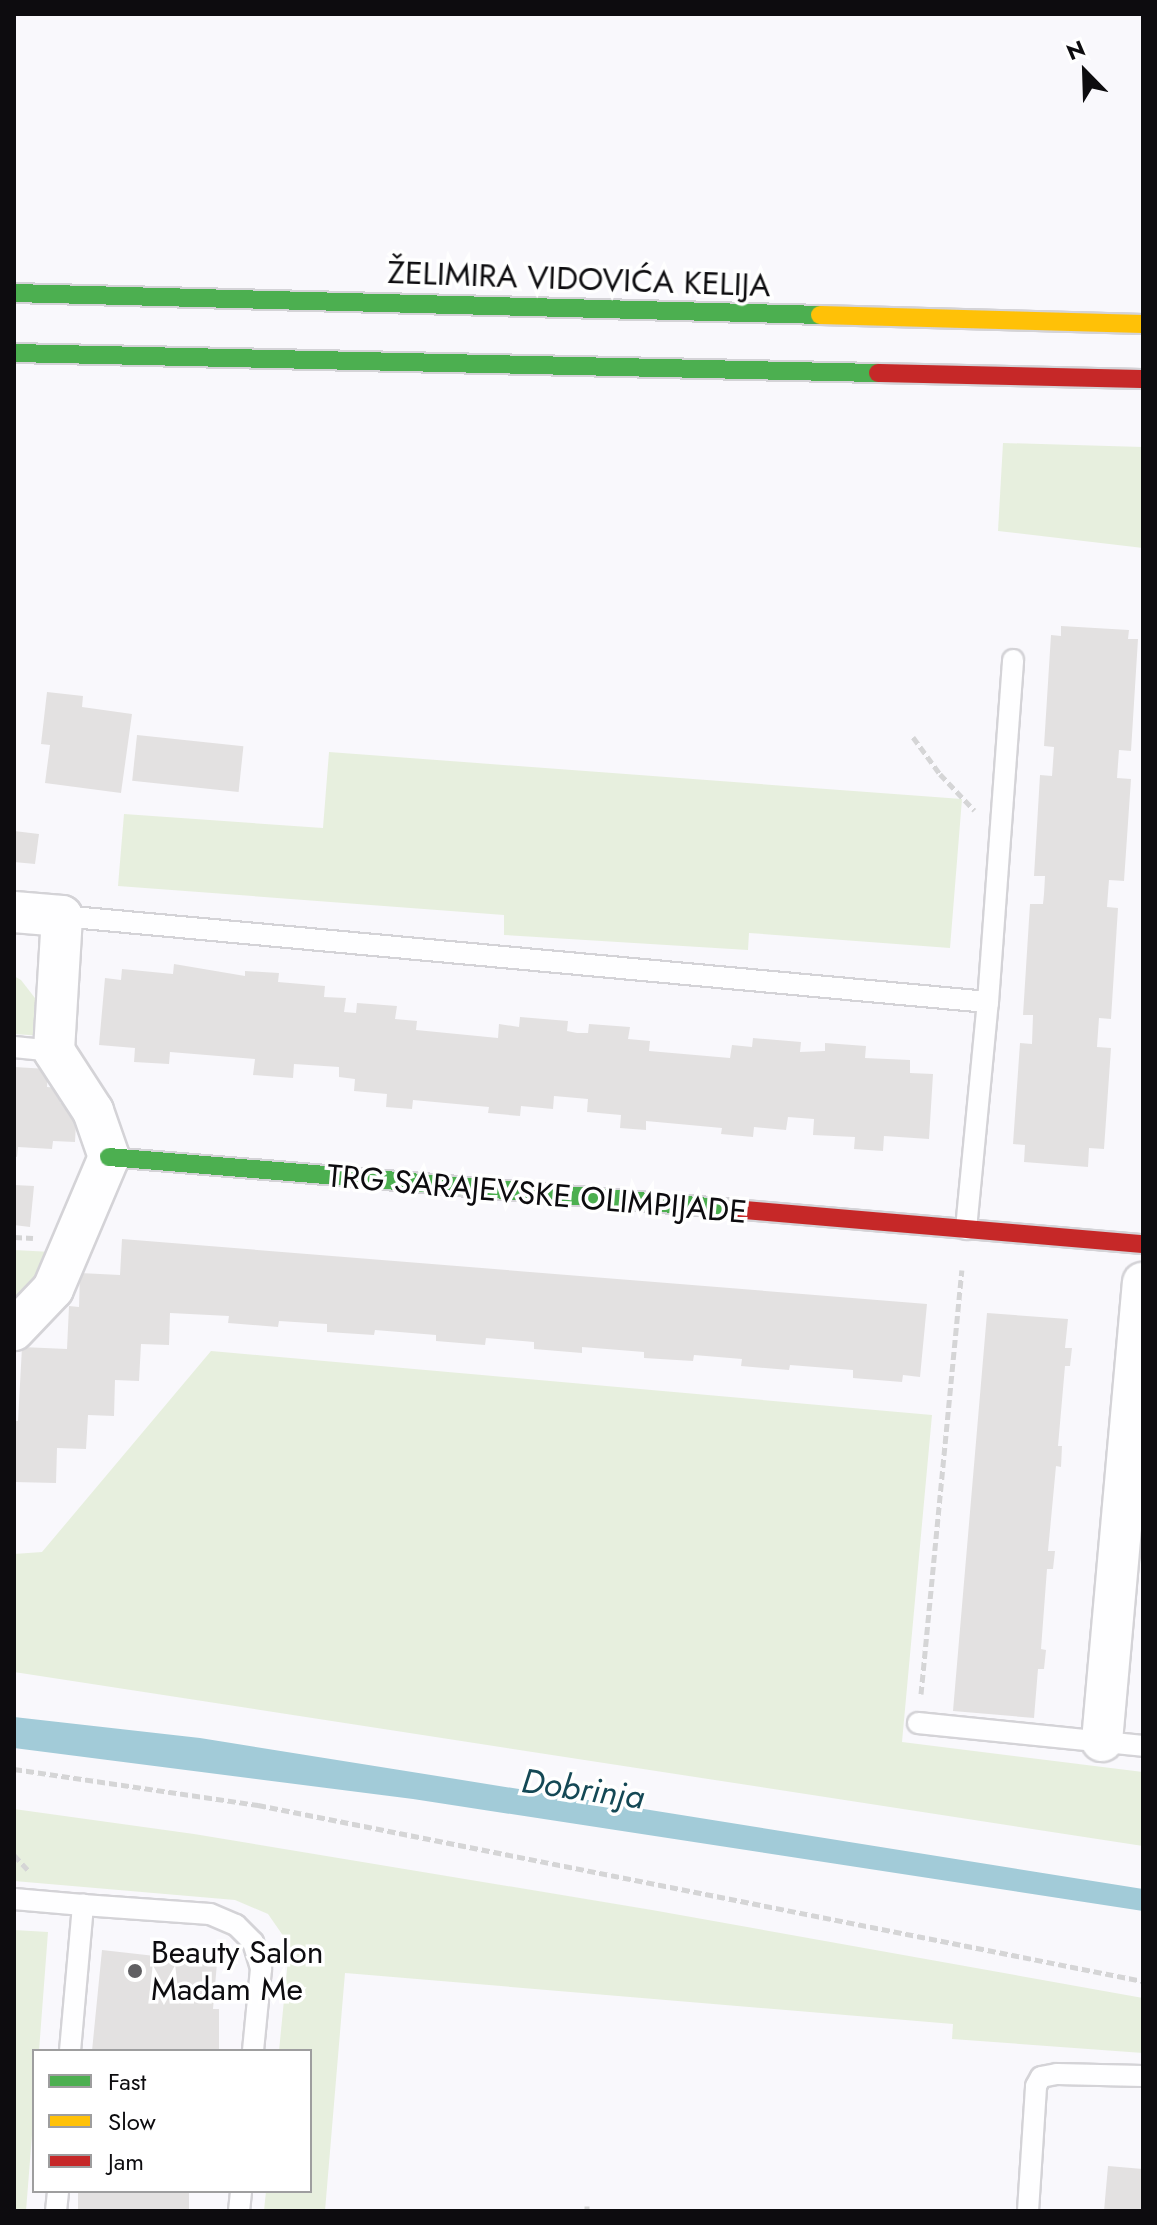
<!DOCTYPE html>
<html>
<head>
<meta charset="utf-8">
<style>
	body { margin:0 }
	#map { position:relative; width:1157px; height:2225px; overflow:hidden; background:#f9f8fc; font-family:Jost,sans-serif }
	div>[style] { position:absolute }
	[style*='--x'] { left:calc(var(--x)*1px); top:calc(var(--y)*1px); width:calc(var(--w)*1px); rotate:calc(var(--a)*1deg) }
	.green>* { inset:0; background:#e7efde }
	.water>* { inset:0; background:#a2cbd8 }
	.building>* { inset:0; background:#e3e1e1; transform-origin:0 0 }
	.path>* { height:5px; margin-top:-2.5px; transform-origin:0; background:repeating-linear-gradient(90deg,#d5d5d6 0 8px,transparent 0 12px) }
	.roads { filter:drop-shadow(2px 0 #d4d3d7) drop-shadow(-2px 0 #d4d3d7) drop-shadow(0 2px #d4d3d7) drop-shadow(0 -2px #d4d3d7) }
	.lane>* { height:20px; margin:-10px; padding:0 10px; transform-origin:10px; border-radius:10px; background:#fefeff }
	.street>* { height:40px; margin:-20px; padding:0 20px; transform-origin:20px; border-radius:20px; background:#fefeff }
	.fast>* { height:18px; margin:-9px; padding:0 9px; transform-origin:9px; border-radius:9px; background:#4caf50 }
	.slow>* { height:18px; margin:-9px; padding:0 9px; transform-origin:9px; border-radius:9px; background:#ffc107 }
	.jam>* { height:18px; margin:-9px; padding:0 9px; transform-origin:9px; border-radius:9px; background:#c62828 }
	.dots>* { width:22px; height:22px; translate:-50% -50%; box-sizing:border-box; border:4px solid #fff; border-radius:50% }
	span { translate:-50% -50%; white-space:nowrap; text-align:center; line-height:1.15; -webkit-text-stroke:7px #fff; paint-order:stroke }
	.street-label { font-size:32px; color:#0d0c0f }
	.poi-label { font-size:32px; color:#0d0c0f }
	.left { translate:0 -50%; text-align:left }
	.water-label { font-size:34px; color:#144855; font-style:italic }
	.frame { position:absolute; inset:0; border:16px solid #0d0c0f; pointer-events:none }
	.legend { position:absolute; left:32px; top:2049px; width:280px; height:144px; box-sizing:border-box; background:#fff; border:2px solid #9e9e9f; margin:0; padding:10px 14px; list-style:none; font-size:24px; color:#0d0c0f }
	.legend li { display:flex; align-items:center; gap:16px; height:40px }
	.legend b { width:40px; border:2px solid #9e9e9f }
	.north { position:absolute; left:1045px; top:32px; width:80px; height:80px; -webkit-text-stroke:6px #fff; paint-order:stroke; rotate:337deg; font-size:22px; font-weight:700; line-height:32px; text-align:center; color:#0d0c0f }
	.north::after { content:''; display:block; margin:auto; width:28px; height:36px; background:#0d0c0f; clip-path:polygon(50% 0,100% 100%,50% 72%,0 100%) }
</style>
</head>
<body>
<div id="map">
	<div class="green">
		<div style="clip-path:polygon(1003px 443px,1143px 447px,1143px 548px,998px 531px)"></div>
		<div style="clip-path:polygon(329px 752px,962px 799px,950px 948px,749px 933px,748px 950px,504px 935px,504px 915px,118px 886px,124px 814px,323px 828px)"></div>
		<div style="clip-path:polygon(14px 976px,21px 980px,45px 1011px,43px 1036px,14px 1034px)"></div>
		<div style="clip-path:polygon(14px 1250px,52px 1252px,39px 1284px,14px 1308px)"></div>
		<div style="clip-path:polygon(211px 1351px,932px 1415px,902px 1742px,1143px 1772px,1143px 1846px,14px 1672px,14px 1554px,42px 1552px)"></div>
		<div style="clip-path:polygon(14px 1809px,194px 1834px,652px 1910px,1143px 1998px,1143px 2053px,952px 2039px,953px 2024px,345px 1973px,325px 2211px,264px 2211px,266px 2191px,310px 2191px,310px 2051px,279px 2051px,288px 1959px,284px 1937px,268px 1914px,235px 1900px,14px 1881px)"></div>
		<div style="clip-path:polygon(14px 1930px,48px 1932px,39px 2051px,34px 2051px,34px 2110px,26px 2211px,14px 2211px)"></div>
	</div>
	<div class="water">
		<div style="clip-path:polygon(14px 1717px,200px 1738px,1143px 1889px,1143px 1911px,413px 1799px,14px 1748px)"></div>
	</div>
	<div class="building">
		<div style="clip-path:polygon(1061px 626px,1129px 630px,1128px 639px,1138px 639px,1131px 751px,1119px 750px,1117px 778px,1131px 779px,1124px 881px,1109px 880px,1107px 907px,1118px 908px,1111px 1019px,1099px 1018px,1097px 1047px,1111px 1048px,1104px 1149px,1089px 1148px,1088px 1167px,1024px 1162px,1025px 1145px,1013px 1144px,1020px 1043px,1032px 1044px,1033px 1015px,1023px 1015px,1030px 904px,1043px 904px,1044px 894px,1045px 876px,1034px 876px,1040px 775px,1052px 776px,1054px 747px,1044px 746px,1051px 635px,1061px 636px)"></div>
		<div style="clip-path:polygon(47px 692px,83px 696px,82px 707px,132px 714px,121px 793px,45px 783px,50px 745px,41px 744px)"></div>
		<div style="left:137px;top:735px;width:107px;height:46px;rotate:6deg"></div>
		<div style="clip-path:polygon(14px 831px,39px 834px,35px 864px,14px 862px)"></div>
		<div style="clip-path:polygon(174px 964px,245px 976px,245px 971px,279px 973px,278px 982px,325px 986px,324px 997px,346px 998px,344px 1012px,356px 1013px,357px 1003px,397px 1006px,395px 1019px,417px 1021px,416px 1030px,498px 1038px,499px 1024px,519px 1027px,520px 1017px,568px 1021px,567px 1031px,577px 1033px,588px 1033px,589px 1024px,630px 1027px,628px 1039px,650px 1041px,649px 1051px,730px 1058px,732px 1045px,752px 1047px,753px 1038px,801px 1042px,800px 1052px,825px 1051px,825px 1043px,866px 1046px,865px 1058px,910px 1060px,910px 1073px,933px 1074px,929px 1139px,884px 1136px,883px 1151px,854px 1149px,855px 1137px,813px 1135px,814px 1119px,788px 1117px,786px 1130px,754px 1127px,753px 1137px,721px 1134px,722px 1128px,646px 1121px,646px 1130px,620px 1128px,621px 1115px,587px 1112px,588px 1099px,554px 1096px,553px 1109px,521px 1106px,520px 1116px,488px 1113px,489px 1107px,413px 1100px,412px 1109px,386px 1107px,387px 1094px,354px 1091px,355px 1079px,339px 1077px,339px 1067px,294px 1064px,293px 1078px,253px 1075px,255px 1059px,170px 1052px,169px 1064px,134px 1062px,135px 1048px,99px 1045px,105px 978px,121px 980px,122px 969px,173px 974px)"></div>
		<div style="clip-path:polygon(14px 1067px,48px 1069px,47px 1087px,62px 1088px,60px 1103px,77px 1104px,75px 1142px,53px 1141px,52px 1149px,18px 1147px,17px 1157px,14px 1156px)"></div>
		<div style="clip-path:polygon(14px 1185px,34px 1186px,30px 1227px,14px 1225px)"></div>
		<div style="clip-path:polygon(122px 1239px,927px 1304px,920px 1377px,903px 1375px,902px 1382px,853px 1378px,853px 1370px,790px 1365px,789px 1370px,741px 1366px,742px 1359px,694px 1355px,693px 1361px,644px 1358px,644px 1352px,582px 1347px,582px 1353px,534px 1349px,534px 1342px,486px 1338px,485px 1345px,436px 1341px,436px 1335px,375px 1330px,374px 1335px,327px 1332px,327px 1324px,279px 1321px,278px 1327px,228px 1323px,229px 1316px,170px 1313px,169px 1345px,141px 1344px,139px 1381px,115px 1380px,114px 1416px,88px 1415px,86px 1449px,57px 1448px,56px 1483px,14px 1482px,14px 1421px,18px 1421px,22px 1347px,67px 1349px,69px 1306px,79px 1307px,80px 1273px,120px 1275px)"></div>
		<div style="clip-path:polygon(987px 1313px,1068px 1319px,1065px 1348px,1072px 1348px,1070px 1366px,1065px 1366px,1058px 1446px,1062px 1446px,1061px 1467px,1056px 1466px,1048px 1551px,1055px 1551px,1053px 1569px,1047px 1569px,1041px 1649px,1046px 1650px,1044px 1669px,1038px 1669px,1034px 1718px,953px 1711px)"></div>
		<div style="clip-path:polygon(102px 1950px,217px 1963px,213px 2009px,219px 2009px,219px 2051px,92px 2051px)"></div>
		<div style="clip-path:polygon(1108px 2166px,1143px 2169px,1143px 2211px,1104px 2211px)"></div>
		<div style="left:78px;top:2191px;width:111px;height:20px"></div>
	</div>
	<div class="path">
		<div style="--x:913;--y:737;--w:46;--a:53.9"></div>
		<div style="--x:940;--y:774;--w:50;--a:46.6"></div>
		<div style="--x:14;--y:1237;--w:19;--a:3"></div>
		<div style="--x:921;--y:1694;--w:426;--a:-84.5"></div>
		<div style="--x:14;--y:1769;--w:247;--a:8.4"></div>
		<div style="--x:258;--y:1805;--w:902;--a:11.25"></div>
		<div style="--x:14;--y:1855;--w:22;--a:47"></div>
		<div style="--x:587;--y:2211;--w:5;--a:-90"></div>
	</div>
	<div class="roads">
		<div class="lane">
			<div style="--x:62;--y:916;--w:930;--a:5.31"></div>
			<div style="--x:14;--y:1047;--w:40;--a:5.7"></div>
			<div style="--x:966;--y:1229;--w:228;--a:-84.5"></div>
			<div style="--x:988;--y:1002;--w:343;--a:-85.8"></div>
			<div style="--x:918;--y:1723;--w:226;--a:5.8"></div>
			<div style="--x:14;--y:1899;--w:69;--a:5"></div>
			<div style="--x:70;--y:2051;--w:147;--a:-84.9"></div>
			<div style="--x:83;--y:1905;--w:127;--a:4.1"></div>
			<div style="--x:210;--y:1914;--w:28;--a:23"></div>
			<div style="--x:236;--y:1925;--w:24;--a:45"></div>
			<div style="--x:253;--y:1942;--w:28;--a:73"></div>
			<div style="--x:261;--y:1969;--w:82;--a:95.6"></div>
			<div style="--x:56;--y:2211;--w:20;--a:-84"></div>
			<div style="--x:239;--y:2211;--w:20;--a:-84"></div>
			<div style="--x:1028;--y:2211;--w:125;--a:-86.3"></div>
			<div style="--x:1036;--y:2086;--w:10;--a:-61"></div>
			<div style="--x:1041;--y:2077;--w:16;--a:-11"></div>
			<div style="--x:1057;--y:2074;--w:86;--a:1.3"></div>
		</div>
		<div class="street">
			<div style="--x:14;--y:912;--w:48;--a:4.8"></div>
			<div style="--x:62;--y:916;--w:135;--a:93.4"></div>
			<div style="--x:54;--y:1051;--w:72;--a:57"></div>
			<div style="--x:93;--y:1111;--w:49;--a:70.8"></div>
			<div style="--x:109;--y:1157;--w:143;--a:113"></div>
			<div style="--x:53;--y:1289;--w:57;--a:133.6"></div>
			<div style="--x:1102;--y:1741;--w:460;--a:-84.9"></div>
		</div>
		<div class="fast">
			<div style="--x:14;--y:293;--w:806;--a:1.56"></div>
			<div style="--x:14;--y:353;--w:864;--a:1.33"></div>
			<div style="--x:109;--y:1157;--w:626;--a:4.76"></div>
		</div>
		<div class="slow">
			<div style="--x:820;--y:315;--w:323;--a:1.6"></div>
		</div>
		<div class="jam">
			<div style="--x:878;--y:373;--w:265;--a:1.3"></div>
			<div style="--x:733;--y:1209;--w:411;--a:4.9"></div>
		</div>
	</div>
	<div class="dots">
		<div style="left:135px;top:1971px;background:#605f62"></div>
	</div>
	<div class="street-label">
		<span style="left:579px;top:279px;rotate:2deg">ŽELIMIRA VIDOVIĆA KELIJA</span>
		<span style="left:537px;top:1194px;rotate:5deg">TRG SARAJEVSKE OLIMPIJADE</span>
	</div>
	<div class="poi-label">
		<span class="left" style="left:151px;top:1971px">Beauty Salon<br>Madam Me</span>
	</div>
	<div class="water-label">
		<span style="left:583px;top:1789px;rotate:8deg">Dobrinja</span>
	</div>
	<div class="frame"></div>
	<ul class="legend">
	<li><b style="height:10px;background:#4caf50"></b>Fast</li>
	<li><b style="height:10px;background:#ffc107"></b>Slow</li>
	<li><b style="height:10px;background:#c62828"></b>Jam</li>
	</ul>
	<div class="north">N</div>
</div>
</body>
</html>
